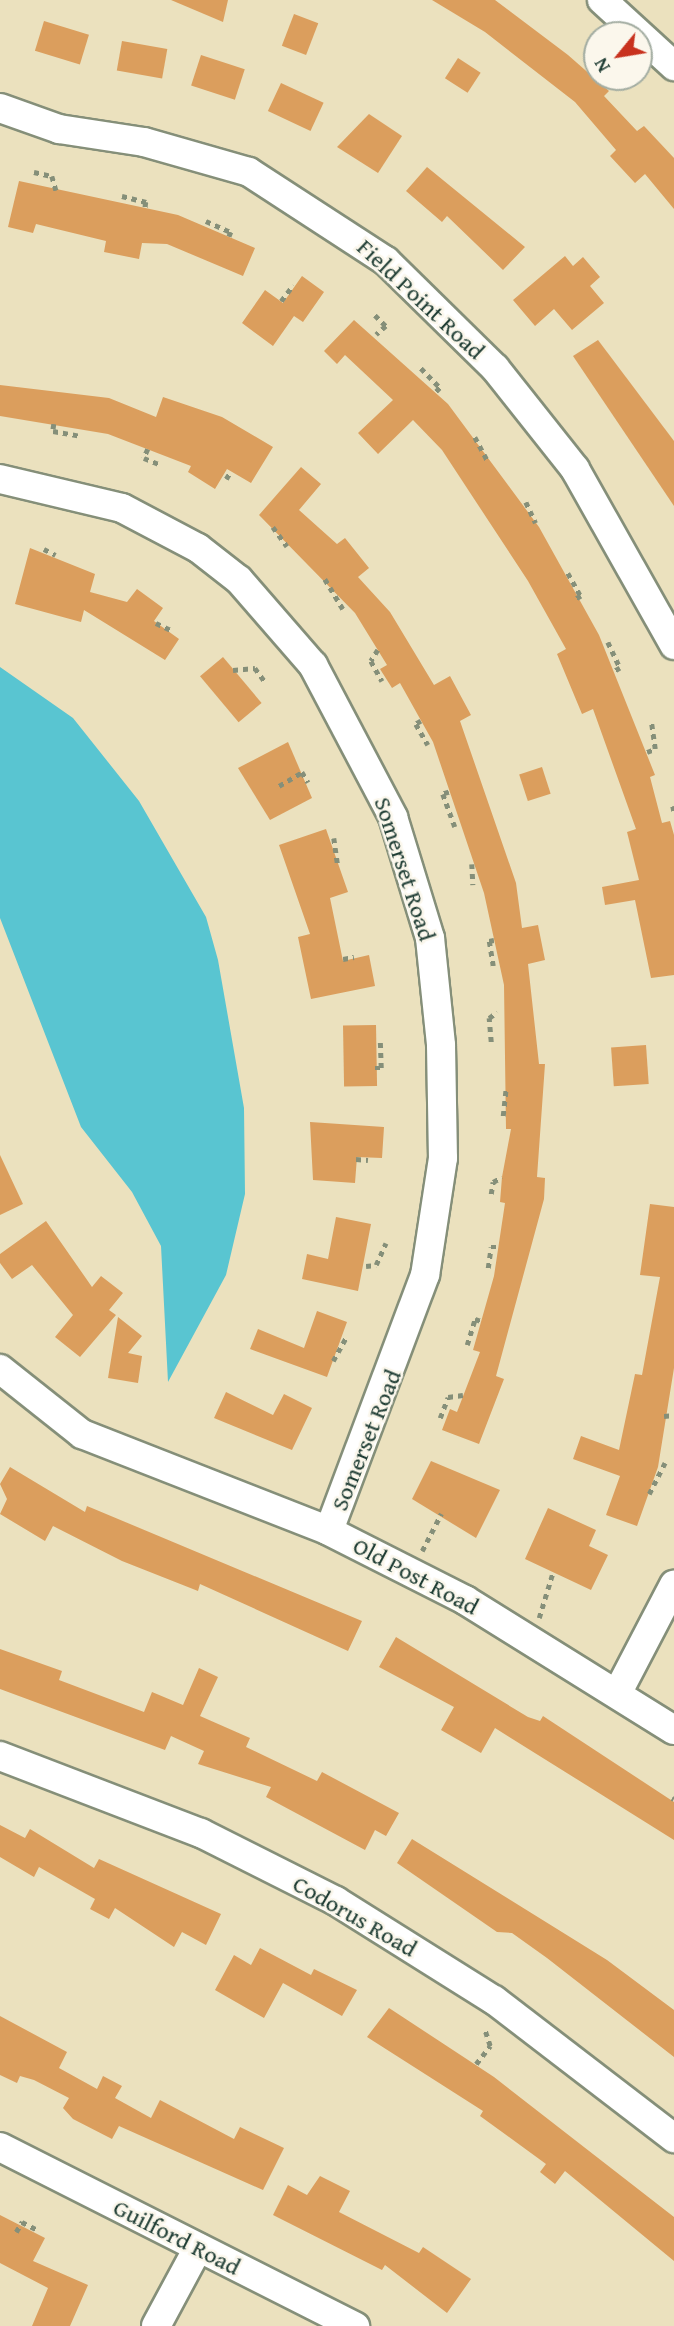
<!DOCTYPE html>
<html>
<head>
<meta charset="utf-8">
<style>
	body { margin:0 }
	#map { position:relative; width:674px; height:2326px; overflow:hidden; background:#ebe1be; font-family:"Gentium Book Plus",serif }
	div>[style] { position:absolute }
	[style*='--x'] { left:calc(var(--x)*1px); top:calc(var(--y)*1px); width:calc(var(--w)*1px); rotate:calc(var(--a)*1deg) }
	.water>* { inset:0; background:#59c5d1 }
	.building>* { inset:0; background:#db9e5d; transform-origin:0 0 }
	.path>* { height:4.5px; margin-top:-2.25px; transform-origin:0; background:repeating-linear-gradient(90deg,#858f79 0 5px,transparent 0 10px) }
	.roads { filter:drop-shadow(2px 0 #858f79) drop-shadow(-2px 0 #858f79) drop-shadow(0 2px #858f79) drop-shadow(0 -2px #858f79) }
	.street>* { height:28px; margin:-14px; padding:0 14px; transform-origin:14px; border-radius:14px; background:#fff }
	span { translate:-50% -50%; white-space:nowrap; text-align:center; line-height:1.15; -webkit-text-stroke:5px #fbf7ec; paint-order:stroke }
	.street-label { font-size:24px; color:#1f3d34 }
	.north { position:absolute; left:583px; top:21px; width:70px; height:70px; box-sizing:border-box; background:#fbf7ec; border:2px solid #a3ada2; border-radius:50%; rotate:240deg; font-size:19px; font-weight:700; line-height:28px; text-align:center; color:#1f3d34 }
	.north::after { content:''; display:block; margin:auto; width:24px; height:32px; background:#c8321e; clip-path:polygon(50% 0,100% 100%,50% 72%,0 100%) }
</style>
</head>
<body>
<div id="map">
	<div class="water">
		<div style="clip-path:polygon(0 667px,73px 718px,139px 801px,206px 917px,218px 960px,244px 1108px,245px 1194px,226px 1275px,168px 1382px,161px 1246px,132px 1192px,81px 1127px,0 918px)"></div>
	</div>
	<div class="building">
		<div style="clip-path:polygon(171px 0,228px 0,223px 22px)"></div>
		<div style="clip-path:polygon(432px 0,495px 0,568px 55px,609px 91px,604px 96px,637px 131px,644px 126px,674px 158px,674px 209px,645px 174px,635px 183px,610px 156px,616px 150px,575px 102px,485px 32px)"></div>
		<div style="left:294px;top:14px;width:26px;height:34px;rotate:21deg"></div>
		<div style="left:44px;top:21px;width:47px;height:31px;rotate:17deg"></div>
		<div style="left:122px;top:41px;width:46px;height:30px;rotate:10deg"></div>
		<div style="left:201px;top:55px;width:46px;height:32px;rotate:18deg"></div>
		<div style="left:458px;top:58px;width:27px;height:24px;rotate:33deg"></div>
		<div style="left:281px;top:83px;width:47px;height:31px;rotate:25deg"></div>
		<div style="clip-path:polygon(369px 114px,402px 136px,378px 173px,337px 147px)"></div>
		<div style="clip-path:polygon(427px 167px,525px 247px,503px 270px,447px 216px,442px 222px,406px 191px)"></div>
		<div style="clip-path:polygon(19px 181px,178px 215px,255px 248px,243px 276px,167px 244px,142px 243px,139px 259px,104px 252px,106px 241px,36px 224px,33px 233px,8px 227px)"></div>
		<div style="clip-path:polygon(565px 256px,573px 266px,583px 257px,600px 277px,590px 286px,604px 303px,572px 330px,554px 309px,535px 326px,513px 300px)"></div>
		<div style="clip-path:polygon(302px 276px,324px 292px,303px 322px,294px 316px,273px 346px,242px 323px,265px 290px,283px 303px)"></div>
		<div style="clip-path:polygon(354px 320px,448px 404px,539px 527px,599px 635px,655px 775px,650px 777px,662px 823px,670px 821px,674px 835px,674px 975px,651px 978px,635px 900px,605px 905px,602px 887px,639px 880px,627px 832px,636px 829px,593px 709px,582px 714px,557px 654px,566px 649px,528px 581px,442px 450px,413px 420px,378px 454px,358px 433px,393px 400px,345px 355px,337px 364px,324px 351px)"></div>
		<div style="clip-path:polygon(598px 340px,674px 441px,674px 506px,573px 356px)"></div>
		<div style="clip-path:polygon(0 385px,109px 398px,156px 417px,163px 397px,222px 417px,273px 447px,251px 483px,227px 469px,215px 489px,188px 472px,191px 466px,108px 434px,0 416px)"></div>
		<div style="clip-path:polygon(301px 467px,321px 484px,299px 510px,337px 544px,345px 538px,369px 568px,358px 577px,390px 612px,434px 685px,450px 676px,471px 715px,460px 721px,516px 883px,522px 928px,538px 925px,545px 960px,528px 964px,539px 1064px,545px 1064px,537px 1177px,545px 1178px,544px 1199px,496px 1376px,504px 1379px,479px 1444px,442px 1430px,450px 1409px,457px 1412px,480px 1352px,473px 1350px,494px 1276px,505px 1203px,500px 1202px,502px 1177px,511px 1129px,506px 1129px,504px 985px,484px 893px,433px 742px,400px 683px,392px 688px,380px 669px,387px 665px,355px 613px,259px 515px)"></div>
		<div style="clip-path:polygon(30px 548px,95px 574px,90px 592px,127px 602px,137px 589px,163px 608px,154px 621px,179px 639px,165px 660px,84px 610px,81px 622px,15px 604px)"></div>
		<div style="left:223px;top:657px;width:60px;height:30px;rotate:50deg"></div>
		<div style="clip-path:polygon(288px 742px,312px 798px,270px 820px,238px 768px)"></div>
		<div style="left:542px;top:767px;width:28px;height:24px;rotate:72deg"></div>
		<div style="clip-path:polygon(326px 829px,348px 892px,330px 898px,343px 961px,369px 955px,375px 986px,311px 999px,298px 937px,310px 934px,279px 845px)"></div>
		<div style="left:376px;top:1025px;width:61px;height:33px;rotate:89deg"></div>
		<div style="left:646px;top:1045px;width:39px;height:35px;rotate:86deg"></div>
		<div style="clip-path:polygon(310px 1122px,384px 1127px,382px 1158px,357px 1157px,355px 1183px,313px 1180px)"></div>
		<div style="clip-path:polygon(0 1155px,23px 1204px,0 1215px)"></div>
		<div style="clip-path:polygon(650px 1204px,674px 1207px,674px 1368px,658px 1467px,637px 1526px,606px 1515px,620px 1476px,573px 1459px,581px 1436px,619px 1450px,635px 1374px,642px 1375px,660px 1277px,640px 1275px)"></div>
		<div style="clip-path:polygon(336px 1217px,371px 1224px,358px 1291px,302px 1279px,307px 1254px,328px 1259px)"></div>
		<div style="clip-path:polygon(46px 1221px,92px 1287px,101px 1276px,123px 1293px,109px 1310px,116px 1315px,80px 1357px,55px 1337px,73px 1315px,32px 1265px,12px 1279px,0 1263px,0 1254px)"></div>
		<div style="clip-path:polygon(317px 1311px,347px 1322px,327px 1377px,250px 1349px,258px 1329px,304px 1348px)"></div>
		<div style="clip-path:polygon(118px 1317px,142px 1336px,128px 1353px,142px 1356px,138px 1383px,108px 1378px)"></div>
		<div style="clip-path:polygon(226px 1392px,273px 1415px,284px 1394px,312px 1408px,292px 1450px,214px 1418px)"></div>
		<div style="clip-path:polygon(431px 1461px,500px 1490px,476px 1538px,412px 1499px)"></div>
		<div style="clip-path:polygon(10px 1467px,85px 1512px,87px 1506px,362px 1621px,348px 1651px,200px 1584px,198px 1591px,122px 1561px,53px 1526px,45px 1541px,0 1514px,7px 1499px,0 1484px)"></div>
		<div style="clip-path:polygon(548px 1508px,596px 1530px,589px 1546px,608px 1555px,591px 1590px,525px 1559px)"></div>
		<div style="clip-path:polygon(396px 1637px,528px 1717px,540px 1721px,543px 1716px,674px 1802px,674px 1840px,495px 1728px,481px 1753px,441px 1730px,454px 1707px,379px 1667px)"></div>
		<div style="clip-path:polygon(0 1649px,62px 1671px,59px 1680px,144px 1712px,152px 1692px,183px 1705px,199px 1668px,218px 1677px,200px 1716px,250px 1738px,246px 1747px,317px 1781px,322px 1772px,399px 1813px,386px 1836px,375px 1830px,365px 1850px,266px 1797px,271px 1787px,198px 1764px,204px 1751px,171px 1736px,165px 1750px,0 1689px)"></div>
		<div style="clip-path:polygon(0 1825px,25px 1838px,30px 1829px,94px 1868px,99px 1859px,221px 1914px,206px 1945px,182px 1932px,174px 1947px,115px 1908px,109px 1919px,90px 1909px,95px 1899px,39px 1867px,34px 1877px,0 1857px)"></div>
		<div style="clip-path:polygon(412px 1839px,607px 1960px,674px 2010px,674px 2057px,547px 1958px,512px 1933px,497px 1932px,397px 1863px)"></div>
		<div style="clip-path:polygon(260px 1948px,311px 1975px,314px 1969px,357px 1990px,342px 2016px,283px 1983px,264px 2018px,215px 1990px,234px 1955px,251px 1965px)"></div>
		<div style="clip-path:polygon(389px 2008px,494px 2077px,674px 2217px,674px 2261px,565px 2171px,555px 2184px,540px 2172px,546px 2164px,480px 2116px,483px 2111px,367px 2037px)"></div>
		<div style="clip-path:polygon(0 2016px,67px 2052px,59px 2068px,97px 2089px,103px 2076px,122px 2086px,115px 2098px,151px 2118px,160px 2100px,234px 2139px,240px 2127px,284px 2148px,263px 2190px,119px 2126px,112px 2139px,73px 2119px,63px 2108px,69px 2098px,34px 2080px,20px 2076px,17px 2083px,0 2075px)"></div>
		<div style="clip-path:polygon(320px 2176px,350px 2191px,339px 2212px,419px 2253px,423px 2247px,471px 2279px,447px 2313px,385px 2265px,382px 2270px,273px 2215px,288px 2185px,307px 2195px)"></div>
		<div style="clip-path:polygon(0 2215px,45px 2238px,33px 2261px,88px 2285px,70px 2326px,32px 2326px,48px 2288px,0 2263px)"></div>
	</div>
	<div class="path">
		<div style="--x:34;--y:172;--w:18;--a:13"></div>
		<div style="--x:52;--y:176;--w:15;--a:74"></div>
		<div style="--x:122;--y:196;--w:25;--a:14"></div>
		<div style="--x:146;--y:202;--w:7;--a:98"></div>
		<div style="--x:206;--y:221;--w:27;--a:24"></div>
		<div style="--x:231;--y:232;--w:5;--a:112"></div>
		<div style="--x:281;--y:301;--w:20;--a:-53"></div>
		<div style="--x:375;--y:315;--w:16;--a:45"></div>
		<div style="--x:386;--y:326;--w:13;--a:138"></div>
		<div style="--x:421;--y:368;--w:28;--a:46"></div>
		<div style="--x:440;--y:388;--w:6;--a:135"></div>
		<div style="--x:54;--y:424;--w:7;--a:98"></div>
		<div style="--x:53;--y:431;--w:28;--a:10"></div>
		<div style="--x:475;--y:437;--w:26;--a:62"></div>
		<div style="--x:148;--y:449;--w:10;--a:114"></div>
		<div style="--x:144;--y:458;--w:18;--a:22"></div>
		<div style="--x:226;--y:479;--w:9;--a:-58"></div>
		<div style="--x:526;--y:502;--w:23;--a:65"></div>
		<div style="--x:273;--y:527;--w:24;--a:54"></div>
		<div style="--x:44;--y:549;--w:13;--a:27"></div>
		<div style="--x:568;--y:573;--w:26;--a:61"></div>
		<div style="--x:581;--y:596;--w:6;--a:149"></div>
		<div style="--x:325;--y:579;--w:35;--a:59"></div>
		<div style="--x:156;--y:623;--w:17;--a:25"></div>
		<div style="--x:608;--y:642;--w:29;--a:65"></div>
		<div style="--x:620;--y:668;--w:6;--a:149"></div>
		<div style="--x:378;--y:650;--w:13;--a:122"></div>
		<div style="--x:371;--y:661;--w:23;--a:61"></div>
		<div style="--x:233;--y:670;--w:22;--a:-5"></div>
		<div style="--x:255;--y:668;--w:19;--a:54"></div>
		<div style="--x:421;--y:721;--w:6;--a:149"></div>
		<div style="--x:416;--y:724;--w:24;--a:60"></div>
		<div style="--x:647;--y:752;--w:9;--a:-21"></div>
		<div style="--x:655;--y:749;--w:27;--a:-98"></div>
		<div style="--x:279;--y:786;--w:27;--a:-31"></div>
		<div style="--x:302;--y:772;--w:12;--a:59"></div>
		<div style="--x:449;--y:792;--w:6;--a:162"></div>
		<div style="--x:443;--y:794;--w:35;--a:70"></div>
		<div style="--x:673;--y:806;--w:5;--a:79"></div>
		<div style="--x:334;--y:838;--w:27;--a:82"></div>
		<div style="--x:472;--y:864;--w:21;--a:87"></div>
		<div style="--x:343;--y:959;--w:11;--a:-10"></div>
		<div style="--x:493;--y:966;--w:25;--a:-99"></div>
		<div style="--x:489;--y:941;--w:5;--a:-11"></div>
		<div style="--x:491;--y:1042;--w:24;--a:-95"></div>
		<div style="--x:489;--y:1018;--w:10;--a:-37"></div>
		<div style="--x:375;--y:1068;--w:6;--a:0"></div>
		<div style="--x:381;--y:1068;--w:29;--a:-92"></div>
		<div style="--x:503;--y:1116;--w:27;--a:-84"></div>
		<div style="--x:356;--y:1159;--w:12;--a:5"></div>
		<div style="--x:491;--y:1194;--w:12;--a:-81"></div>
		<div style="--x:493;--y:1182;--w:10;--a:-29"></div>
		<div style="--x:366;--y:1266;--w:10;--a:-6"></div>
		<div style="--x:376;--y:1265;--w:24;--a:-66"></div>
		<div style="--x:488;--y:1268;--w:21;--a:-82"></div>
		<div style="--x:491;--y:1247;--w:6;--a:0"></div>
		<div style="--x:467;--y:1345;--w:27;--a:-73"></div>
		<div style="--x:475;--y:1319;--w:6;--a:18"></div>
		<div style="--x:333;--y:1361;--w:29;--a:-61"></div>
		<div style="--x:664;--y:1416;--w:10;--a:-6"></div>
		<div style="--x:440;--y:1418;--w:22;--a:-69"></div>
		<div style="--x:448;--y:1397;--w:15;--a:-8"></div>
		<div style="--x:649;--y:1494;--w:35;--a:-63"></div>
		<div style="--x:422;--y:1551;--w:42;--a:-62.8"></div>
		<div style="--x:539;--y:1618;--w:48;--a:-73.1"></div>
		<div style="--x:672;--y:1798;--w:2;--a:27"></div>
		<div style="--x:476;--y:2064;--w:23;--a:-52"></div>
		<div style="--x:490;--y:2046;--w:16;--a:-108"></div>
		<div style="--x:16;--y:2232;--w:12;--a:-59"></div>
		<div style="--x:22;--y:2222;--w:16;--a:27"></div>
	</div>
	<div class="roads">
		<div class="street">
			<div style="--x:602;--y:0;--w:98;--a:42.5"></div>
			<div style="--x:0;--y:108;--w:63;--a:19.6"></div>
			<div style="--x:59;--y:129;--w:86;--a:8.7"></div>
			<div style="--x:144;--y:142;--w:109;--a:15.9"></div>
			<div style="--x:249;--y:172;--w:163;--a:33"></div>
			<div style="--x:386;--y:261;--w:153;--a:44.5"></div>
			<div style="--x:495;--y:368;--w:129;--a:51.6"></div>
			<div style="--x:575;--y:469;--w:202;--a:60.6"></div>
			<div style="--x:0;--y:479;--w:125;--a:13.4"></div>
			<div style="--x:122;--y:508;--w:86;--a:27.8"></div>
			<div style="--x:198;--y:548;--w:52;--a:38"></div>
			<div style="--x:239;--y:580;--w:113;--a:49"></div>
			<div style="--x:313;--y:665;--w:172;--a:62.2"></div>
			<div style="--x:393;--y:817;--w:127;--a:73"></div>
			<div style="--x:430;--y:938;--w:108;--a:84.1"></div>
			<div style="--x:441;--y:1045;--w:113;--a:89"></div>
			<div style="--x:443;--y:1158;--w:118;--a:98.7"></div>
			<div style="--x:425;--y:1275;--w:273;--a:110.6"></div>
			<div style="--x:0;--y:1369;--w:105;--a:38.4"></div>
			<div style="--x:82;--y:1434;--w:265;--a:21.4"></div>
			<div style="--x:329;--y:1531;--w:153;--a:26.9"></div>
			<div style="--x:465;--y:1600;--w:246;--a:31.9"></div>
			<div style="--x:619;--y:1690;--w:119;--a:-62.4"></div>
			<div style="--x:0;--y:1756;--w:215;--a:21"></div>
			<div style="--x:201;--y:1833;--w:151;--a:26.7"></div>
			<div style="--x:336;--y:1901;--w:186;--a:32.1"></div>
			<div style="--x:494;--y:2000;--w:227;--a:37.5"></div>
			<div style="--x:0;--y:2147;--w:398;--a:26.8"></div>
			<div style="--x:156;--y:2326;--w:89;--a:-61.7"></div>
		</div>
	</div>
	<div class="street-label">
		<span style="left:421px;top:299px;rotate:43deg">Field Point Road</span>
		<span style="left:405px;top:869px;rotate:72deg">Somerset Road</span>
		<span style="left:366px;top:1440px;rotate:-68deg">Somerset Road</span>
		<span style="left:416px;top:1576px;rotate:28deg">Old Post Road</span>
		<span style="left:355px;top:1916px;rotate:30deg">Codorus Road</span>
		<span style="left:177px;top:2237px;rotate:27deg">Guilford Road</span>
	</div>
	<div class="north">N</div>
</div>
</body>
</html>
